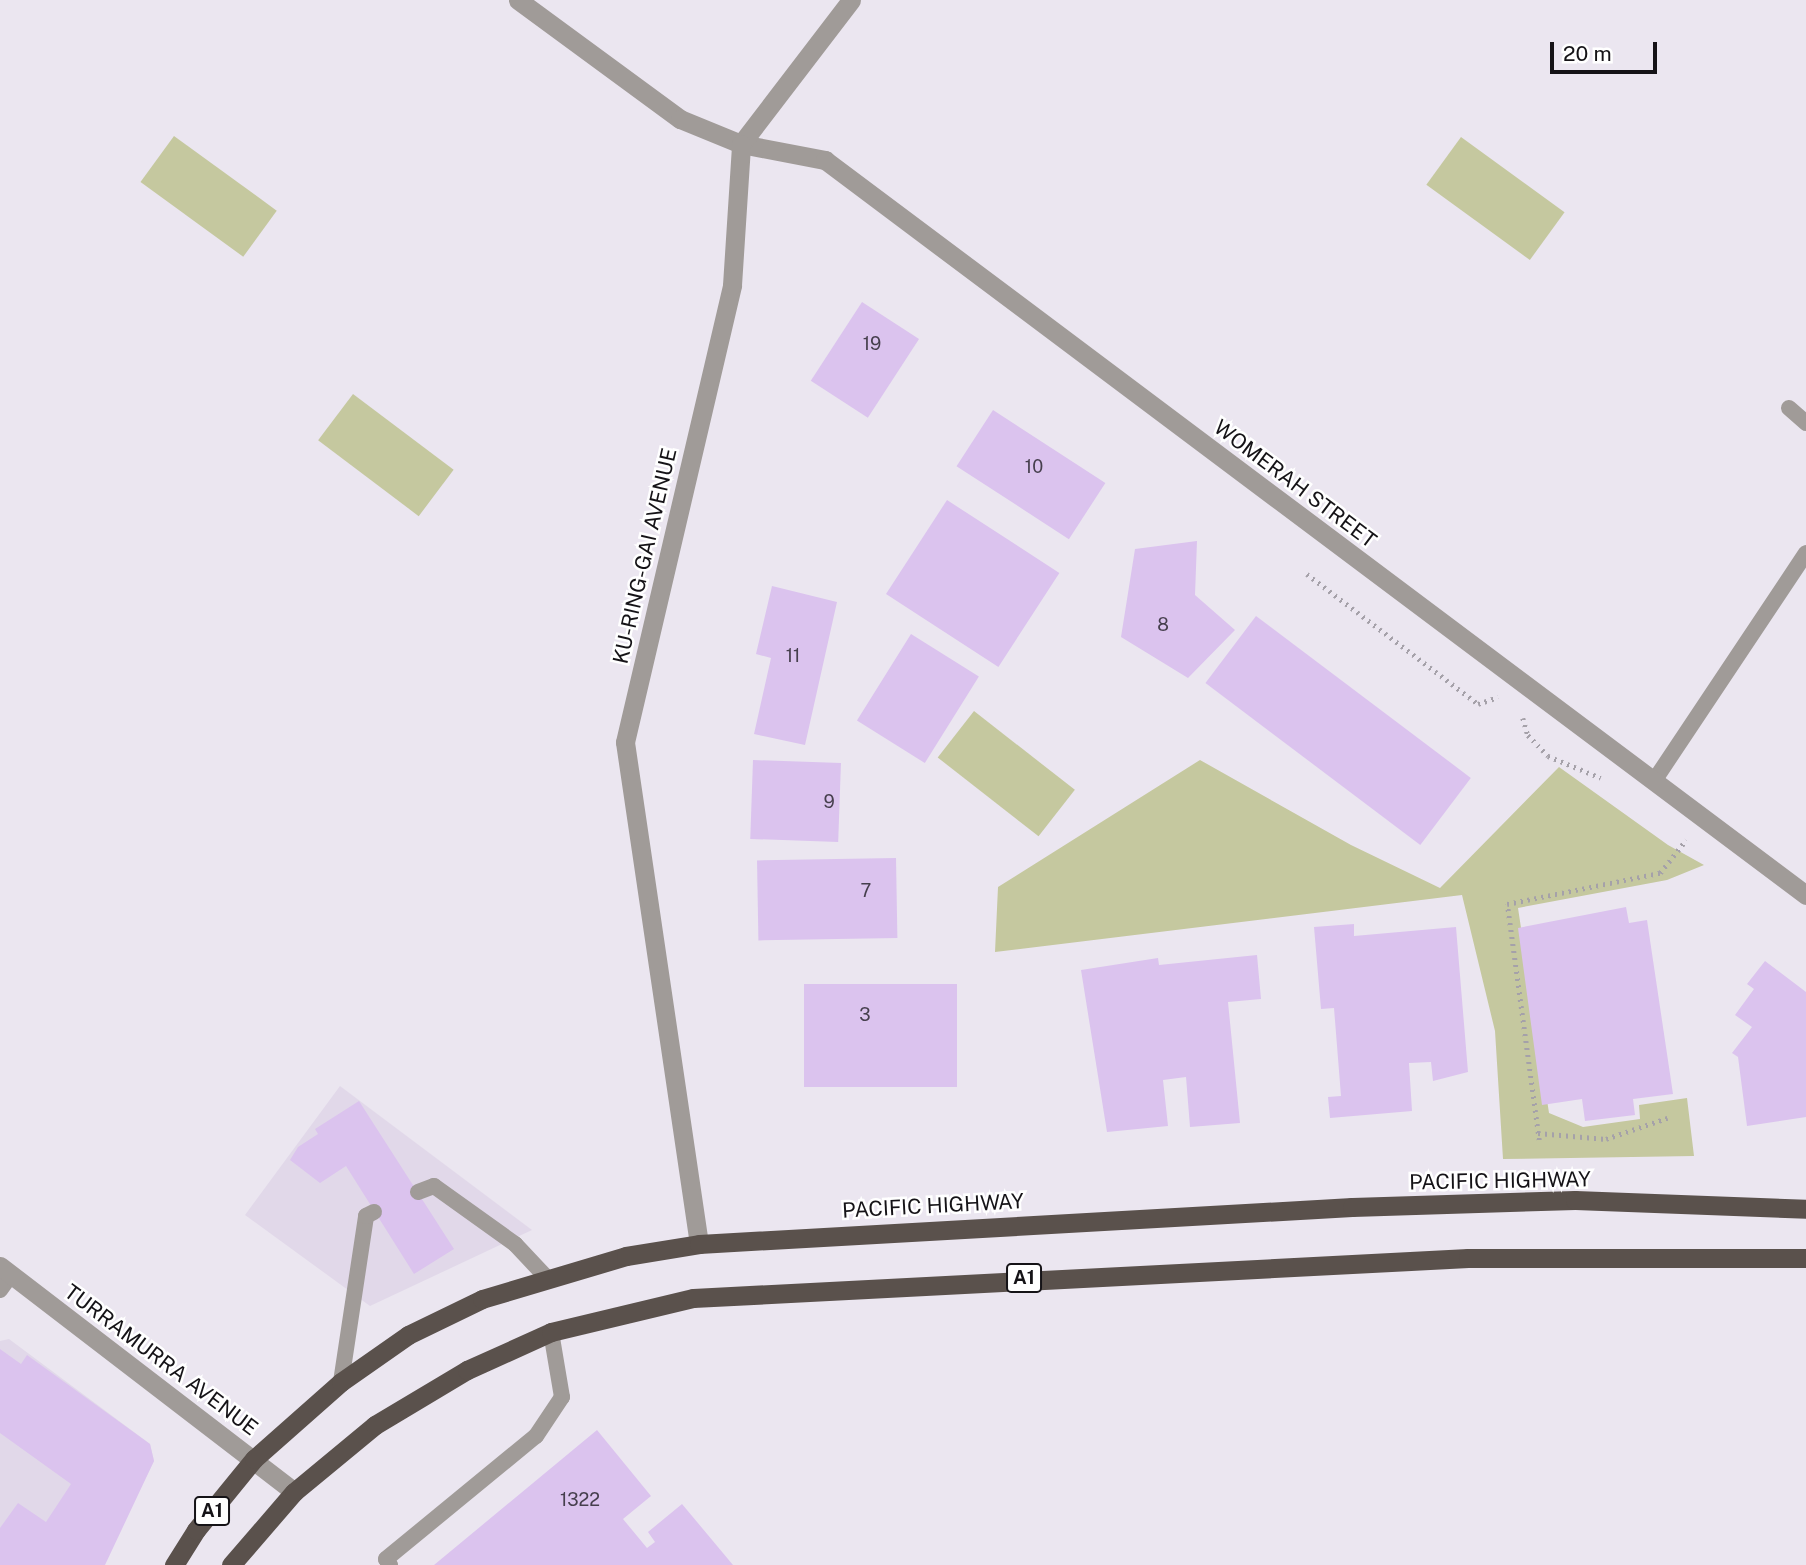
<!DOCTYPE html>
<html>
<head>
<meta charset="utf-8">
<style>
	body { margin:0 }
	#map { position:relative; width:1806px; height:1565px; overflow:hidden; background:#ebe6f0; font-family:"Public Sans",sans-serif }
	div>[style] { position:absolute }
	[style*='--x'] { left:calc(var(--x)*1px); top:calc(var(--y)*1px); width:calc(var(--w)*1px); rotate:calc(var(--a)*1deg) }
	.built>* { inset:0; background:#e1d8e9 }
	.green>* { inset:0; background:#c5c89f; transform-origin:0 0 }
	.building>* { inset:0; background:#dbc3ee; transform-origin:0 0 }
	.path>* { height:4.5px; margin-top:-2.25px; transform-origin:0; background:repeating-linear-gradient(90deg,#a5a1a9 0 2px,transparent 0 7px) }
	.service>* { height:16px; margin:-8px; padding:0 8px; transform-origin:8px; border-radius:8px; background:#a09b98 }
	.minor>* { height:19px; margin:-9.5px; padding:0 9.5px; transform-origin:9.5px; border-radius:9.5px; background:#a09b98 }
	.trunk>* { height:19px; margin:-9.5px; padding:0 9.5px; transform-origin:9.5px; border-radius:9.5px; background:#5a514c }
	span { translate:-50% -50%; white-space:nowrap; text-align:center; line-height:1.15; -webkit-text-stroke:5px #fff; paint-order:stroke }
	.number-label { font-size:18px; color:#463f4d }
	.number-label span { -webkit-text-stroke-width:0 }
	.shield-label span { padding:2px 5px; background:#fff; border:2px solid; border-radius:5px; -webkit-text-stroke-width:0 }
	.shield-label { font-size:19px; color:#151317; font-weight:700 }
	.street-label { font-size:21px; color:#151317 }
	.scale { position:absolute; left:1550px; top:42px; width:107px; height:32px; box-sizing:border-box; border:4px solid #151317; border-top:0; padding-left:9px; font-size:21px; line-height:24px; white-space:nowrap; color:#151317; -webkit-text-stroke:5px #fff; paint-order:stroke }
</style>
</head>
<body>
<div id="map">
	<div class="built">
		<div style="clip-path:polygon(340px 1086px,532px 1230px,370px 1306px,245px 1215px)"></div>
		<div style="clip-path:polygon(9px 1339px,150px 1444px,154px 1461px,141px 1487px,0 1565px,0 1341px)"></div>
	</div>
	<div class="green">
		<div style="left:174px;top:136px;width:127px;height:57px;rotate:36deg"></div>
		<div style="left:1461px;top:137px;width:128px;height:59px;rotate:36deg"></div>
		<div style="left:353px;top:394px;width:126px;height:58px;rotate:37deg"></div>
		<div style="left:974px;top:711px;width:128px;height:59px;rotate:38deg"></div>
		<div style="clip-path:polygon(1200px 760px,1351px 845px,1440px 888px,1559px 767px,1668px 845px,1704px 865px,1667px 880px,1518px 908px,1549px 1113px,1583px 1127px,1640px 1119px,1639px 1105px,1687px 1098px,1694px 1156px,1503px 1159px,1495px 1031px,1462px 895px,995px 952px,998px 887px)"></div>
	</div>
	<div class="building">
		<div style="left:862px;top:302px;width:68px;height:94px;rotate:33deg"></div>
		<div style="left:993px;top:410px;width:134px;height:67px;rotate:33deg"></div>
		<div style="left:947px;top:500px;width:134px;height:112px;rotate:33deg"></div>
		<div style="clip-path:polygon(1197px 541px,1195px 595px,1235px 630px,1188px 678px,1121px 637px,1135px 549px)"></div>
		<div style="clip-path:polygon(772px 586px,837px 602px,805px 745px,754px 734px,771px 658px,756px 654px)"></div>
		<div style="left:1256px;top:616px;width:269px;height:84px;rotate:37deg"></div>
		<div style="left:911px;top:634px;width:80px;height:102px;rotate:32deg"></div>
		<div style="left:753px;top:760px;width:88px;height:79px;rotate:2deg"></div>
		<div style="left:896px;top:858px;width:80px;height:139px;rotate:89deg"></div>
		<div style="clip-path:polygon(1626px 907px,1629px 923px,1647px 920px,1673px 1094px,1633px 1099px,1635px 1115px,1585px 1121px,1582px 1099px,1542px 1105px,1518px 928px)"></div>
		<div style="clip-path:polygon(1354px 924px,1354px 936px,1456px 927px,1468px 1072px,1433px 1081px,1431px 1062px,1409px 1063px,1412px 1111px,1330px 1118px,1328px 1097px,1341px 1096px,1334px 1008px,1321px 1009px,1314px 927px)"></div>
		<div style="clip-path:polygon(1257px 955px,1261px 999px,1228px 1002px,1240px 1123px,1190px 1127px,1186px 1077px,1163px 1080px,1168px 1126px,1107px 1132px,1081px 970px,1158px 958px,1159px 965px)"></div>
		<div style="clip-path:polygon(1765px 961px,1806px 992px,1806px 1117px,1747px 1126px,1738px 1057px,1732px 1053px,1752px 1027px,1735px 1015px,1754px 989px,1747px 984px)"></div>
		<div style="left:804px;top:984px;width:153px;height:103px"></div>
		<div style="clip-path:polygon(359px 1101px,454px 1249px,414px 1274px,346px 1166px,320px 1183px,290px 1160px,298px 1147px,318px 1134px,315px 1129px)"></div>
		<div style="clip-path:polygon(0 1349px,21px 1364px,27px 1355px,150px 1444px,154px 1461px,105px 1565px,0 1565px,0 1528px,18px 1503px,46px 1522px,71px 1484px,0 1433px)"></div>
		<div style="clip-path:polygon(597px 1430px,651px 1496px,623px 1519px,647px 1548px,655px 1542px,648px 1532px,682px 1504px,733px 1565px,434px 1565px)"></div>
	</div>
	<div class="path">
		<div style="--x:1307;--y:574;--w:215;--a:37.2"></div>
		<div style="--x:1478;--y:704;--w:21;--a:-19"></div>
		<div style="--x:1523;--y:718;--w:18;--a:74"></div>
		<div style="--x:1528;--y:735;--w:29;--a:46"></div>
		<div style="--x:1548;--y:756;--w:57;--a:22.5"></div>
		<div style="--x:1538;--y:1133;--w:68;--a:5"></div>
		<div style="--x:1606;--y:1139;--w:65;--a:-19"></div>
		<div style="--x:1539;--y:1140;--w:238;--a:-97.7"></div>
		<div style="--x:1507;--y:904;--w:156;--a:-11.5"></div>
		<div style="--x:1660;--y:873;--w:42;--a:-51.8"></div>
	</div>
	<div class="service">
		<div style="--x:1789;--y:408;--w:23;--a:41"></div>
		<div style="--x:1654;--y:781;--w:274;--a:-56.3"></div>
		<div style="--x:418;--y:1192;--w:17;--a:-21"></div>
		<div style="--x:434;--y:1186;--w:100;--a:35.6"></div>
		<div style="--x:515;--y:1244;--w:45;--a:46.8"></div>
		<div style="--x:0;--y:1290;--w:19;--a:-54"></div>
		<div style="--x:341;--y:1382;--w:168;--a:-81.4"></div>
		<div style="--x:366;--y:1216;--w:9;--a:-27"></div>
		<div style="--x:390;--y:1565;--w:7;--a:-124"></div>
		<div style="--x:386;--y:1559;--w:194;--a:-39.4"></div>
		<div style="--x:536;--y:1436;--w:47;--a:-56.3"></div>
		<div style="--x:562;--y:1397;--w:66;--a:-99.6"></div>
	</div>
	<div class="minor">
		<div style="--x:518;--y:0;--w:201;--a:36.3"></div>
		<div style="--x:680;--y:119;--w:66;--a:22.3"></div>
		<div style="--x:741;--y:144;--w:86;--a:10.8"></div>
		<div style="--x:825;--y:160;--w:1226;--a:36.84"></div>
		<div style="--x:741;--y:144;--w:181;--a:-52.6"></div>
		<div style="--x:699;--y:1244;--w:507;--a:-98.39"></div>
		<div style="--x:625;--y:742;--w:469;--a:-76.8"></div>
		<div style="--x:732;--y:285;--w:141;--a:-86.3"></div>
		<div style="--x:0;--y:1266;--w:371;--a:37.5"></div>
	</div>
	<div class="trunk">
		<div style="--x:174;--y:1565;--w:41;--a:-57.8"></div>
		<div style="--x:196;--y:1530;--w:92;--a:-50.8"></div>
		<div style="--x:254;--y:1459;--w:116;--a:-41.5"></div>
		<div style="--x:341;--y:1382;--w:82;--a:-35"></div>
		<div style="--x:408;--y:1335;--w:82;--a:-25.9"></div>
		<div style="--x:482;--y:1299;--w:150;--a:-16.6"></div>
		<div style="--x:626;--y:1256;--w:74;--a:-9.3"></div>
		<div style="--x:699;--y:1244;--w:654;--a:-3.24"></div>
		<div style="--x:1352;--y:1207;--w:223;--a:-1.8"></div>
		<div style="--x:1575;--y:1200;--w:231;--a:2.2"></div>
		<div style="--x:231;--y:1565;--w:96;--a:-49.2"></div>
		<div style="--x:294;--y:1492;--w:105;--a:-39.6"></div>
		<div style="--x:375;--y:1425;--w:107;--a:-30.9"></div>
		<div style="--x:467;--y:1370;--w:92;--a:-24.3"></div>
		<div style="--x:551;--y:1332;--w:146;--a:-13.5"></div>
		<div style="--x:693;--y:1298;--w:776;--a:-2.95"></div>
		<div style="--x:1468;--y:1258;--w:338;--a:0"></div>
	</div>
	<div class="number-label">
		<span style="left:872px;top:344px">19</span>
		<span style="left:1034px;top:467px">10</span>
		<span style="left:1163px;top:625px">8</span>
		<span style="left:793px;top:656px">11</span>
		<span style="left:829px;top:802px">9</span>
		<span style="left:866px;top:891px">7</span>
		<span style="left:865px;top:1015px">3</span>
		<span style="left:580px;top:1500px">1322</span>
	</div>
	<div class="shield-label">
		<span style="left:1024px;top:1278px">A1</span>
		<span style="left:212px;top:1511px">A1</span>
	</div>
	<div class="street-label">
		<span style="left:1295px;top:484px;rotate:37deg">WOMERAH STREET</span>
		<span style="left:645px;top:556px;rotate:-77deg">KU-RING-GAI AVENUE</span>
		<span style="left:1500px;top:1181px;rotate:-1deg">PACIFIC HIGHWAY</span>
		<span style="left:933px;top:1206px;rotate:-3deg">PACIFIC HIGHWAY</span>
		<span style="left:161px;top:1360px;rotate:37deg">TURRAMURRA AVENUE</span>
	</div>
	<div class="scale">20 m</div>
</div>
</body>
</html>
